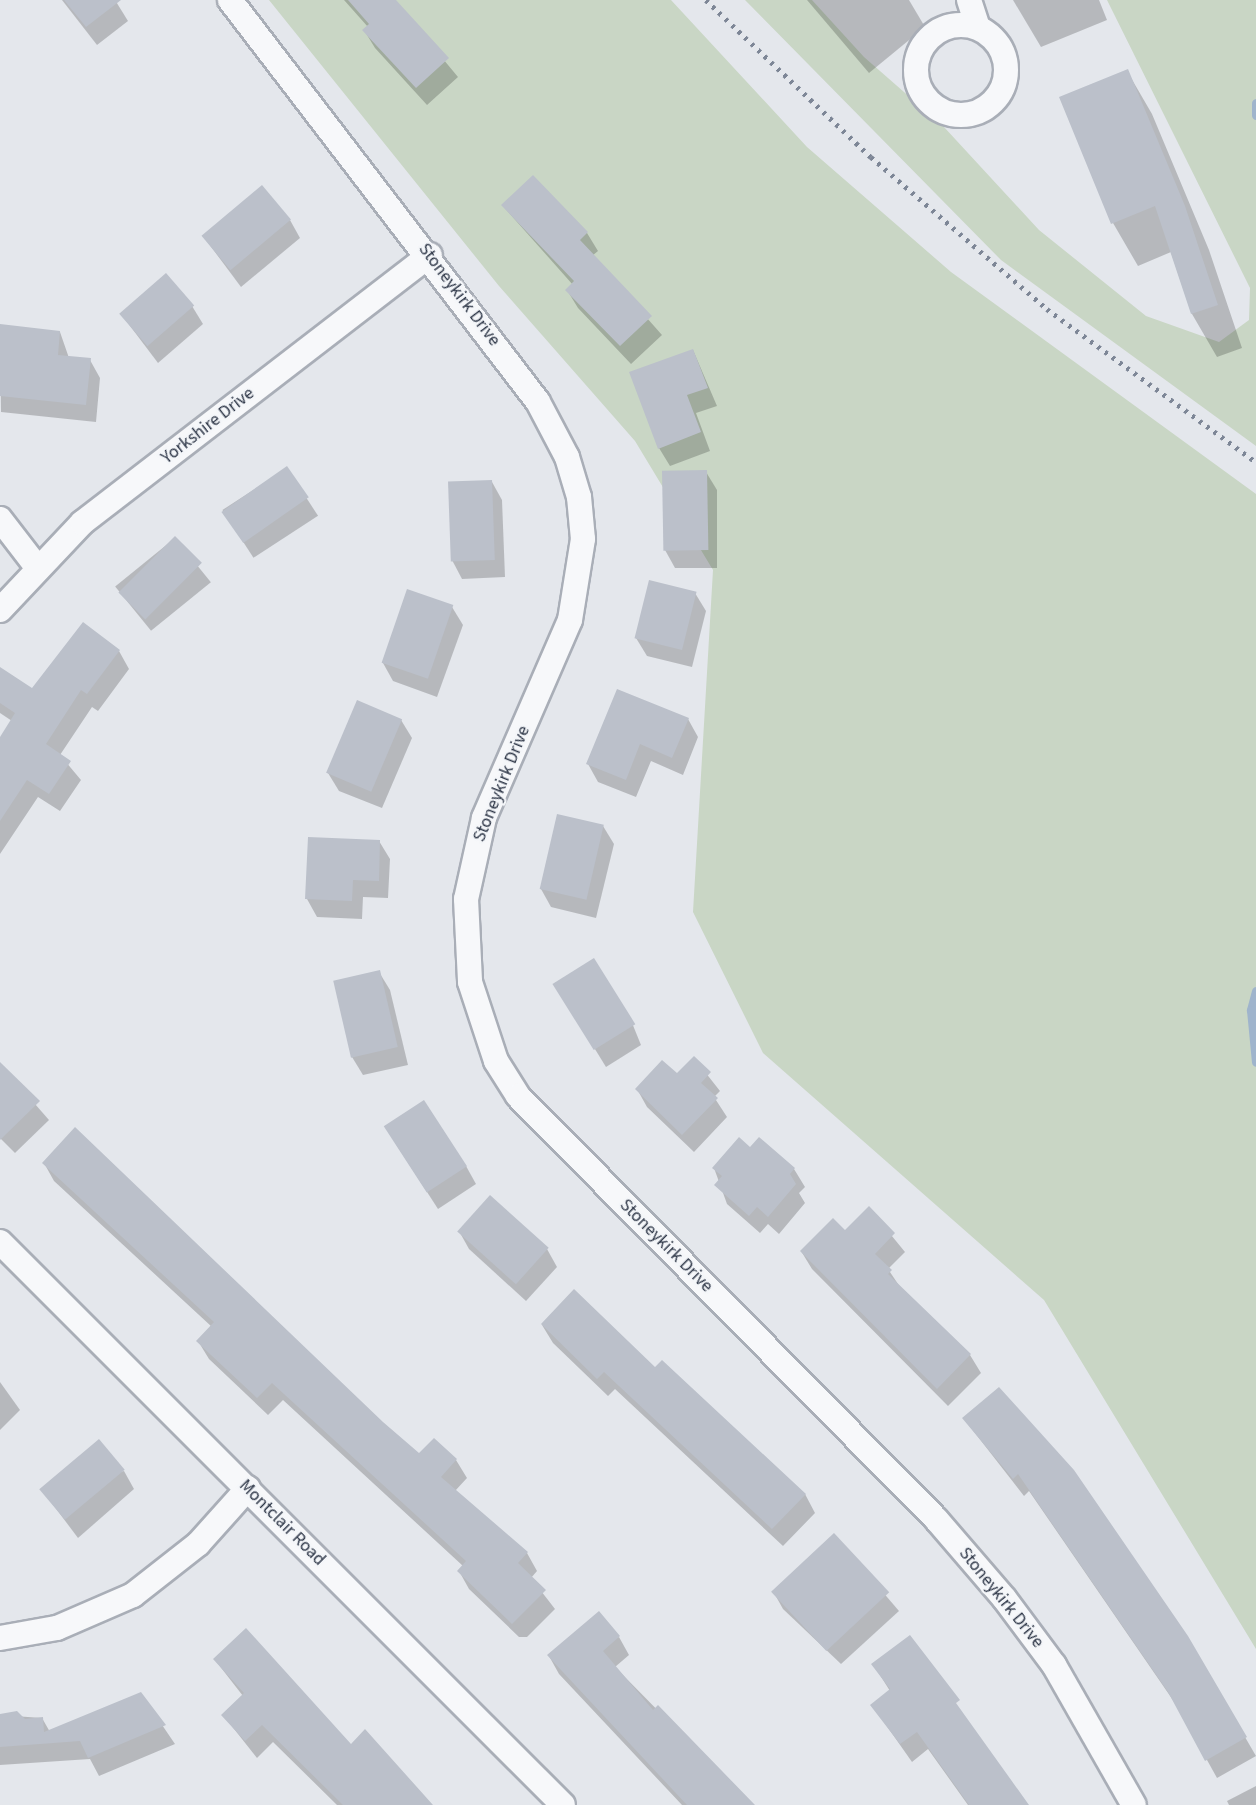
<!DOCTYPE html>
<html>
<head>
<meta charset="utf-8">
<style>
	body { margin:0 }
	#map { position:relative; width:1256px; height:1805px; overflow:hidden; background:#e4e7ec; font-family:"Source Sans 3",sans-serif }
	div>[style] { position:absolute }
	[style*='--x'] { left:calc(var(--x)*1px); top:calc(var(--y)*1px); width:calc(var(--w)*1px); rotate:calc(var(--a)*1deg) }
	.green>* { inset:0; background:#c9d6c5 }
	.shadow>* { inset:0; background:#0003; transform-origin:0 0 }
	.stream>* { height:9px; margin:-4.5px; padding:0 4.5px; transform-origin:4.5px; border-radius:4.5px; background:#9fb4cc }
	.building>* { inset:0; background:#bbc0ca; transform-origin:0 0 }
	.roads { filter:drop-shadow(2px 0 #a9aeb7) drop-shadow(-2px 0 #a9aeb7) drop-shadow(0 2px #a9aeb7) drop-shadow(0 -2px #a9aeb7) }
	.minor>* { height:24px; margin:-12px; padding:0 12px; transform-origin:12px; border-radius:12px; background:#f7f8fa }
	.minor>.ring { margin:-12px; padding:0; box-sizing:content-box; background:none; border:24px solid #f7f8fa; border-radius:50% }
	.rail>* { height:4.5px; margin-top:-2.25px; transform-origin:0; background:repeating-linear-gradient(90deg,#7d8696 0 3px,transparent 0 9px) }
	span { translate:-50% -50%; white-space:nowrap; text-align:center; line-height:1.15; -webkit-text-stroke:4.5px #f4f6f9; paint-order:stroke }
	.street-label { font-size:18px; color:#2b3445 }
</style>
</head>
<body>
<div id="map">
	<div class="green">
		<div style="clip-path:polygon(269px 0,671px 0,807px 147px,951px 272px,1256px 494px,1256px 1649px,1044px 1300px,763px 1053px,693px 912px,713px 570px,635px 441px,499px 286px)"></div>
		<div style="clip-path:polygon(745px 0,812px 0,864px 57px,944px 127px,1039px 230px,1146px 316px,1219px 342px,1249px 320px,1250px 288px,1107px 0,1256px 0,1256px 446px,1001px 260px)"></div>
	</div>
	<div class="shadow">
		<div style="clip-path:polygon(62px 0,115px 0,128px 21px,97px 45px)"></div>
		<div style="clip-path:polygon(344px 0,394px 0,458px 77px,427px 105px,375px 48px,364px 30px,368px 27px)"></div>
		<div style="clip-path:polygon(807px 0,909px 0,925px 27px,869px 73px)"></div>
		<div style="clip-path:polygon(1013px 0,1099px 0,1107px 20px,1041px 47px)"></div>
		<div style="clip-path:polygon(1127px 71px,1152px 114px,1209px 250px,1242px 348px,1217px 357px,1192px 314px,1171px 252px,1138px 266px,1113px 223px)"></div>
		<div style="clip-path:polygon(503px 206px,587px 233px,598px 251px,592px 256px,662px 335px,631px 364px,578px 308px,567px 290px,573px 285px)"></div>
		<div style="clip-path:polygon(290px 220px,300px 238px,241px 287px,203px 236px)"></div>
		<div style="clip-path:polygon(192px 306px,203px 324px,158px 363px,121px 314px)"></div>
		<div style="clip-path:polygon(0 326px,60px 332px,69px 358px,90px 360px,100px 378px,96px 422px,1px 412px)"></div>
		<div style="clip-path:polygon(693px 350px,717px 406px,696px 413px,710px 451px,670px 466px,659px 448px)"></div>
		<div style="left:287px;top:468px;width:57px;height:77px;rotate:57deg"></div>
		<div style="clip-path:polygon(706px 472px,717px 490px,717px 568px,675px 568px,665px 550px)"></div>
		<div style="clip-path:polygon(492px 482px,502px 500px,505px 577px,462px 579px,452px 560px)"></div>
		<div style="left:175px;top:538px;width:57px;height:77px;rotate:51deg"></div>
		<div style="clip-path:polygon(408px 591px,452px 607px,463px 625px,437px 697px,393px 681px,383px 663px)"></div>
		<div style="clip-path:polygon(695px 593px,706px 611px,692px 667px,647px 656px,636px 638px)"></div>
		<div style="clip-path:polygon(119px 651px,129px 669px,98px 711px,92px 707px,60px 755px,81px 780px,60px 811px,38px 797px,0 854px,0 739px,12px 721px,0 713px,0 680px,32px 690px)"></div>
		<div style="clip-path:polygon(688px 719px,698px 737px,683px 775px,651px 761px,636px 797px,598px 782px,588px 764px)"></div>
		<div style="clip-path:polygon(401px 720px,412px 738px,382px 808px,339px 791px,328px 773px)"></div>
		<div style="clip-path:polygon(603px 826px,614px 844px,596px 918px,551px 907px,541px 889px)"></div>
		<div style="clip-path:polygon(379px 841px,390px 859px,388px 898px,363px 897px,362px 919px,317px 917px,307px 899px)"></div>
		<div style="clip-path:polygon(379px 972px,390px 990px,408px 1065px,363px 1075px,352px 1057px)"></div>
		<div style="clip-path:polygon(566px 1002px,630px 1018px,641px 1045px,606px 1067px)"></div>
		<div style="clip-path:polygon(694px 1058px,720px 1091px,714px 1097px,727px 1117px,694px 1152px,647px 1107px,637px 1089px,677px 1075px)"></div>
		<div style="clip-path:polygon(0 1064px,49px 1120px,15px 1153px,0 1138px)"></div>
		<div style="clip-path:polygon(396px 1144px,466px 1166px,476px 1184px,438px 1209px)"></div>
		<div style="clip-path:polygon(44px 1163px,419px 1455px,456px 1460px,467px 1478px,455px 1491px,527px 1553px,537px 1571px,531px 1578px,555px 1609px,527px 1637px,519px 1637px,469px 1589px,459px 1571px,463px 1566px,283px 1400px,268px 1415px,209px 1359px,198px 1341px,212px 1327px,54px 1181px)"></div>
		<div style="clip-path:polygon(714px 1168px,794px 1169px,805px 1187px,799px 1193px,805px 1203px,779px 1234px,768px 1224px,760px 1233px,727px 1204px)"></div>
		<div style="clip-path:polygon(869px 1208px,905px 1252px,888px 1269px,900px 1287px,970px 1355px,981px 1373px,948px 1406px,812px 1269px,801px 1251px,845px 1232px)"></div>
		<div style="clip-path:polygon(459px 1231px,547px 1249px,557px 1267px,526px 1301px,469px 1249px)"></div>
		<div style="clip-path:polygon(542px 1325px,655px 1369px,805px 1494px,815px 1513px,783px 1546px,615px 1389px,608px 1396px,553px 1343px)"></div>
		<div style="clip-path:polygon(0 1382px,20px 1410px,0 1430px)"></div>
		<div style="clip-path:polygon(964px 1419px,1187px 1637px,1256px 1756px,1217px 1778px,1177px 1706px,1029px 1491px,1024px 1496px)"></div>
		<div style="clip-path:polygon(124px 1471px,134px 1489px,78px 1538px,42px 1490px)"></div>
		<div style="clip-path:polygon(834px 1535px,899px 1611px,841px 1664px,783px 1609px,773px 1591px)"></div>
		<div style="clip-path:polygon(619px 1637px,629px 1655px,615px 1667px,751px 1805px,682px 1805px,559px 1674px,549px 1656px)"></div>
		<div style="clip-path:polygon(215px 1660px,350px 1746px,432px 1805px,337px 1805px,273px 1742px,257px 1758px,223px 1715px,243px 1696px)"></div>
		<div style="clip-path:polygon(873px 1664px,1027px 1805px,968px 1805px,928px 1749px,912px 1762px,872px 1705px,890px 1691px)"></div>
		<div style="clip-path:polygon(141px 1694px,175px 1744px,99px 1776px,90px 1759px,0 1765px,0 1715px,42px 1718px,50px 1732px)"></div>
		<div style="clip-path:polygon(1256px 1786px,1256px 1805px,1229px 1805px,1227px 1801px)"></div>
	</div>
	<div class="stream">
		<div style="--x:1256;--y:103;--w:12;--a:90"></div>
		<div style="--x:1256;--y:991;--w:20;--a:105"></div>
		<div style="--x:1251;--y:1010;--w:52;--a:84.5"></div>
	</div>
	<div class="building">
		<div style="clip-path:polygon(64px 0,121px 0,86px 27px)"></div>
		<div style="clip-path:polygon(348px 0,396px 0,449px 58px,416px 88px,362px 30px,369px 24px)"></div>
		<div style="clip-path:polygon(1128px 69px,1185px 206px,1218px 305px,1191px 314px,1155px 206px,1111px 224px,1059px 97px)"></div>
		<div style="clip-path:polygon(533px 175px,588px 232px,580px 240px,652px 316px,620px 346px,565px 290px,574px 281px,501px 205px)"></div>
		<div style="left:262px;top:185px;width:45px;height:79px;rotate:50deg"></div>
		<div style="left:166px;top:273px;width:43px;height:62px;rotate:49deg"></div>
		<div style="clip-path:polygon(0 324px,60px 331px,58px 355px,91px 358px,86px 405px,0 396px)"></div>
		<div style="clip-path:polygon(693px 349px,708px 388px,687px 395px,701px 432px,658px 449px,629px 372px)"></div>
		<div style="left:287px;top:466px;width:38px;height:80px;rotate:55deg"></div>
		<div style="left:707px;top:470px;width:80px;height:45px;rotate:89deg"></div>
		<div style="left:492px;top:480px;width:80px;height:44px;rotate:88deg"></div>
		<div style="left:175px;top:536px;width:38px;height:80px;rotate:45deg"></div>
		<div style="left:649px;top:580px;width:49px;height:60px;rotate:14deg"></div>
		<div style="left:407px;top:589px;width:49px;height:78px;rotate:19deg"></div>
		<div style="clip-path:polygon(83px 622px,120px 650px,87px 694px,81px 690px,46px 744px,71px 761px,49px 794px,27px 780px,0 821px,0 737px,15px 713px,0 703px,0 667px,32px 688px)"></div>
		<div style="clip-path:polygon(617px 689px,689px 718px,672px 758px,640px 744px,626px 780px,586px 764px)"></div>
		<div style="left:357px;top:700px;width:49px;height:79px;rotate:23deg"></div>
		<div style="left:557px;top:814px;width:48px;height:77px;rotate:13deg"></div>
		<div style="clip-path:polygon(308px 837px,380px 840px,379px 881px,353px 880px,352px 901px,305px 899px)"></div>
		<div style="left:594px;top:958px;width:78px;height:49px;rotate:58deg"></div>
		<div style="left:380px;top:970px;width:79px;height:48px;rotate:77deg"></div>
		<div style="clip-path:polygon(694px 1056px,711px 1072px,701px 1083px,718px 1098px,682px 1135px,635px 1089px,662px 1060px,677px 1073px)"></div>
		<div style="clip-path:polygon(0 1062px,40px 1101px,0 1140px)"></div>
		<div style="left:424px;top:1100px;width:79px;height:48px;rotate:57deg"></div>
		<div style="clip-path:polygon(75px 1127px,383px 1422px,419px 1453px,434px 1438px,457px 1459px,441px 1477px,528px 1552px,518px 1563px,546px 1590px,512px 1624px,457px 1571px,466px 1561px,272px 1383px,257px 1398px,196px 1341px,214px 1322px,42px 1163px)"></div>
		<div style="clip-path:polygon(739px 1137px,750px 1147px,759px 1137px,795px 1168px,790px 1174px,796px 1184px,768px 1217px,757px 1207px,749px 1216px,714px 1185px,722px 1176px,712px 1168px)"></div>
		<div style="left:490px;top:1195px;width:79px;height:49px;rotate:42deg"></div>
		<div style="clip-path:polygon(869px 1206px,895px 1233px,875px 1254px,892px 1270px,888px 1274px,971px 1354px,937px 1389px,800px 1251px,833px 1218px,845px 1230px)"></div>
		<div style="clip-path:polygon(574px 1289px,655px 1367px,662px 1360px,806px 1494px,772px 1529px,604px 1372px,597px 1379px,541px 1324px)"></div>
		<div style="clip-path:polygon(999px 1387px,1074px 1470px,1188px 1636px,1247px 1737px,1205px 1761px,1168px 1692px,1018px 1474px,1013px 1479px,962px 1418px)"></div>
		<div style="left:99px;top:1439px;width:40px;height:78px;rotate:50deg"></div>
		<div style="left:834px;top:1533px;width:81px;height:86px;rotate:47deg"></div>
		<div style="clip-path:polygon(599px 1611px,620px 1636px,603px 1651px,653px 1710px,658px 1705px,755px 1805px,687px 1805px,547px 1655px)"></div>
		<div style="clip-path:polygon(246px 1628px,351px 1744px,365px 1729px,433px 1805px,343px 1805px,262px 1725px,245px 1741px,221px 1715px,244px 1693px,213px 1659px)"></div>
		<div style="clip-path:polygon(910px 1635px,960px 1700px,956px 1703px,1029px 1805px,969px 1805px,917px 1732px,900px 1744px,870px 1705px,890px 1689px,871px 1664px)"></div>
		<div style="clip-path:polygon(141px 1692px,166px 1725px,88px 1758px,80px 1741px,0 1747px,0 1714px,17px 1711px,25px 1719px,43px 1717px,44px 1732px)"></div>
	</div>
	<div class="roads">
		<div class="minor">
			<div style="--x:230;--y:0;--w:506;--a:52.54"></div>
			<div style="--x:538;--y:402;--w:62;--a:62.2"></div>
			<div style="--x:567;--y:457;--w:42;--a:73.3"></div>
			<div style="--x:579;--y:497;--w:42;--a:84.6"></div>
			<div style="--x:583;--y:539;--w:82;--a:99.1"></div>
			<div style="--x:570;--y:620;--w:216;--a:113.5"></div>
			<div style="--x:484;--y:818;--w:83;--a:102.5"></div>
			<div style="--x:466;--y:899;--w:83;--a:87.2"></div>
			<div style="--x:470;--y:982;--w:83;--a:71.8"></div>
			<div style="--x:496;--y:1061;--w:41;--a:57.8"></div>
			<div style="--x:518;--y:1096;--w:595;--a:45.34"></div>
			<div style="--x:936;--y:1519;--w:104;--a:49.3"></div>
			<div style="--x:1004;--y:1598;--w:84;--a:53.3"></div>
			<div style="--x:1054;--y:1665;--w:161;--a:60.3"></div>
			<div style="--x:969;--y:0;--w:26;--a:72"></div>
			<div class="ring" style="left:916px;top:25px;width:66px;height:66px"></div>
			<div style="--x:0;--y:519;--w:61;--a:52.4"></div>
			<div style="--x:0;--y:610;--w:120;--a:-46.7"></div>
			<div style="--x:82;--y:523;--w:439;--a:-37.6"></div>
			<div style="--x:0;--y:1242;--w:796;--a:45"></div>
			<div style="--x:0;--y:1638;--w:58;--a:-10"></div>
			<div style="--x:57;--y:1628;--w:83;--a:-23.5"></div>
			<div style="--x:133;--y:1595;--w:83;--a:-38.1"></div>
			<div style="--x:198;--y:1544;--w:75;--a:-48.2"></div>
		</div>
	</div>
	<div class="rail">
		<div style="--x:706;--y:0;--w:228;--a:43.6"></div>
		<div style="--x:871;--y:157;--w:233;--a:40.8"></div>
		<div style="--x:1047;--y:309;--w:259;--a:36.2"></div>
	</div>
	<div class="street-label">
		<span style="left:459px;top:295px;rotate:53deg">Stoneykirk Drive</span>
		<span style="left:208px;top:426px;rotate:-38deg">Yorkshire Drive</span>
		<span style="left:502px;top:784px;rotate:-68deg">Stoneykirk Drive</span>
		<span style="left:666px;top:1246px;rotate:45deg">Stoneykirk Drive</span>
		<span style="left:282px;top:1523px;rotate:45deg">Montclair Road</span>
		<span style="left:1001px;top:1598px;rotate:51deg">Stoneykirk Drive</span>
	</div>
</div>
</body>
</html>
